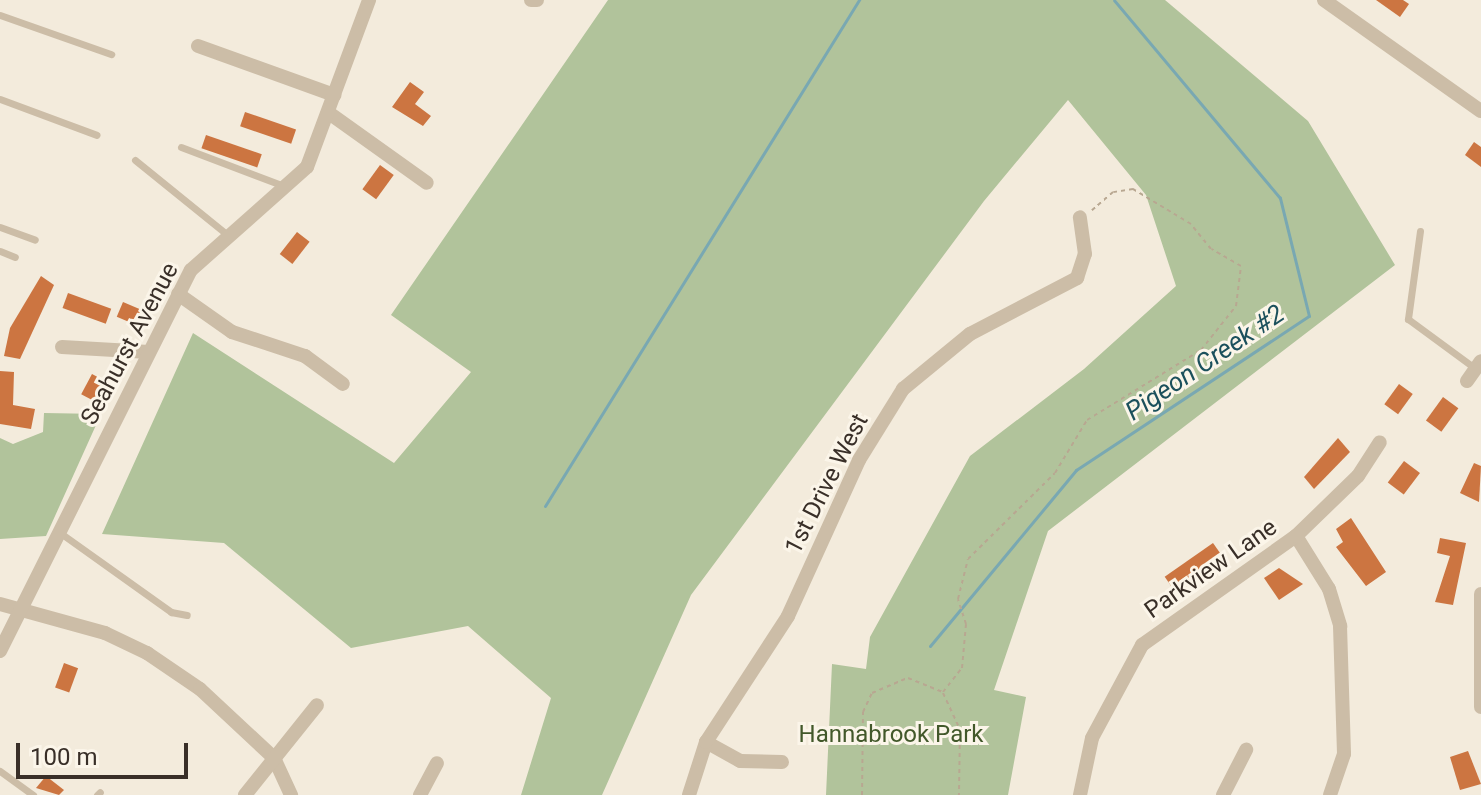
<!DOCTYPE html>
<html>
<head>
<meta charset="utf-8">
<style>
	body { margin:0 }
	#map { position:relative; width:1481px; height:795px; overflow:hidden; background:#f3ebdc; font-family:Roboto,sans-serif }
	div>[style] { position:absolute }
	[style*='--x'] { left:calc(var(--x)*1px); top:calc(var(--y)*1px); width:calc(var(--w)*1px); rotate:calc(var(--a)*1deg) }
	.green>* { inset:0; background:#b1c39b }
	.stream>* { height:3px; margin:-1.5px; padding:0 1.5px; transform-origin:1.5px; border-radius:1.5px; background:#79a8b2 }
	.building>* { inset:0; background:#cc7541; transform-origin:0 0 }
	.path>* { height:2px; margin-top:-1px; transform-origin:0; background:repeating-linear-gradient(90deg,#b8a791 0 4px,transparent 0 8px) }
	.lane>* { height:7px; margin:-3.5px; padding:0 3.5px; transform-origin:3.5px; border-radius:3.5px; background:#ccbda7 }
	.street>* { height:14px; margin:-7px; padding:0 7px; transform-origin:7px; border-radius:7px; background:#ccbda7 }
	span { translate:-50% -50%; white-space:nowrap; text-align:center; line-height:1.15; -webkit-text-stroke:6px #fbf5e9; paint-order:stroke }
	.street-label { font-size:24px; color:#392f28 }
	.park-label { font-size:24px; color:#42582a }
	.water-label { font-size:26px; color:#1b505c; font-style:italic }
	.scale { position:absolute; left:16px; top:743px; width:172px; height:36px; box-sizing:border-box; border:4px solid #392f28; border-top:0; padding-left:10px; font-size:24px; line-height:28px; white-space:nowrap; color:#392f28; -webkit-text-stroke:6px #fbf5e9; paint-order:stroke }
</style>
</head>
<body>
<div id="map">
	<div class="green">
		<div style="clip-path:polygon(608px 0,1165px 0,1308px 121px,1395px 265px,1048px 531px,994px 690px,1026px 697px,1008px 795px,826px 795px,832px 664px,866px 669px,870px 637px,970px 456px,1084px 369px,1176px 286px,1146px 195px,1068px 100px,984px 201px,691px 595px,602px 795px,521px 795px,551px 698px,468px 626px,351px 648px,224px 543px,102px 534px,193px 333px,394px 463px,471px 372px,391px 315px)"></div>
		<div style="clip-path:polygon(44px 413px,101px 414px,46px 536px,0 539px,0 438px,13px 444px,43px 432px)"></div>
	</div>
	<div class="stream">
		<div style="--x:545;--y:506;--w:596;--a:-58.18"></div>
		<div style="--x:930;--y:646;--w:229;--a:-50.3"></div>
		<div style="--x:1076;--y:470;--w:279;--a:-33.5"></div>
		<div style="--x:1309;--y:316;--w:122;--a:-103.8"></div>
		<div style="--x:1280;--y:198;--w:258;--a:-130"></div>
	</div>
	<div class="building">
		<div style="clip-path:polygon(1376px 0,1403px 0,1409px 4px,1400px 17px)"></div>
		<div style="clip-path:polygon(410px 82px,424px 92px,415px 104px,431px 116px,423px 126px,392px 107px)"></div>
		<div style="left:245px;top:112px;width:54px;height:15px;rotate:19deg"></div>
		<div style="left:206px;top:135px;width:59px;height:14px;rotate:19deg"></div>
		<div style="clip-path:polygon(1474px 142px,1481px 147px,1481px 167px,1465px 155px)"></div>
		<div style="left:380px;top:165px;width:17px;height:30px;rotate:36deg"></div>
		<div style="left:297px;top:232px;width:16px;height:28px;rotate:38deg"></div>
		<div style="clip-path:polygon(41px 276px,54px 285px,20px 359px,4px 356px,10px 328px)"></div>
		<div style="left:68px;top:293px;width:46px;height:16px;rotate:20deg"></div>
		<div style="left:123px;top:302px;width:23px;height:16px;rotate:23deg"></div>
		<div style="clip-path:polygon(0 371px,14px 372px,13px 405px,35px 409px,31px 429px,0 424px)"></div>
		<div style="left:92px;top:374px;width:15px;height:23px;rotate:28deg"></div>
		<div style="left:1399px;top:384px;width:17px;height:25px;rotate:36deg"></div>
		<div style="left:1443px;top:397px;width:19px;height:29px;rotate:36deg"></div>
		<div style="clip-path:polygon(1338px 438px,1350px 452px,1314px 489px,1304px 477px)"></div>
		<div style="left:1404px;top:461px;width:20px;height:27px;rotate:37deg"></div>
		<div style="clip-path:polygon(1474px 463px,1481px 466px,1479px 502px,1460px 493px)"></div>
		<div style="clip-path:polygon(1351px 518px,1386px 572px,1366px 586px,1336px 547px,1343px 542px,1336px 529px)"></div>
		<div style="clip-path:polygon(1440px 538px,1466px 543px,1453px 605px,1435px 602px,1450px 556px,1437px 553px)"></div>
		<div style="left:1213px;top:543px;width:16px;height:59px;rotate:55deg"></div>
		<div style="clip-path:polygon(1279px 568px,1303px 584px,1279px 600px,1264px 578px)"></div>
		<div style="left:64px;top:663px;width:15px;height:26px;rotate:20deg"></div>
		<div style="clip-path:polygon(1468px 751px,1481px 784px,1460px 790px,1450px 757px)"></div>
		<div style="clip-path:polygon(46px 776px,64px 790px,59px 795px,36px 788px)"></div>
	</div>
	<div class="path">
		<div style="--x:943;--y:693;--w:40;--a:65"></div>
		<div style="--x:960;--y:729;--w:66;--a:90.9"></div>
		<div style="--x:862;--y:795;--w:83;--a:-89.3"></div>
		<div style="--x:863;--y:712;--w:21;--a:-65"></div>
		<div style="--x:872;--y:693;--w:39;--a:-23"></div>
		<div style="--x:908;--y:678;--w:38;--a:22"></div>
		<div style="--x:943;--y:692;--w:31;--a:-52"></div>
		<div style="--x:962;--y:668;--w:44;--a:-84.8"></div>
		<div style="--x:966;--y:624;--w:26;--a:-108"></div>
		<div style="--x:958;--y:599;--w:41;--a:-76"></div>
		<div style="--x:968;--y:559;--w:122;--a:-44.7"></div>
		<div style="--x:1055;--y:473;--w:62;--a:-58.9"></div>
		<div style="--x:1087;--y:420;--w:134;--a:-31.6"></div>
		<div style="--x:1201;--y:350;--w:56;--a:-51.5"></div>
		<div style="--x:1236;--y:306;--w:40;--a:-82.9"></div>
		<div style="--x:1241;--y:266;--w:34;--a:-150"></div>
		<div style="--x:1211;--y:249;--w:32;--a:-129"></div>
		<div style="--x:1191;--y:224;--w:68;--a:-148.9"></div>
		<div style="--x:1133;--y:189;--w:20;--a:171"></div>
		<div style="--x:1113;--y:192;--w:28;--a:139"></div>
	</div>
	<div class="lane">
		<div style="--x:0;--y:15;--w:118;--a:19.4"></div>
		<div style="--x:0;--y:99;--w:103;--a:20.4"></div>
		<div style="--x:181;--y:147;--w:113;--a:20.7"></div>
		<div style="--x:135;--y:160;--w:121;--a:39"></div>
		<div style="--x:0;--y:227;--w:37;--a:20"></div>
		<div style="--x:1420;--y:231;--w:89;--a:97.8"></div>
		<div style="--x:1408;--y:319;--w:84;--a:36.3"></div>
		<div style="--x:0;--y:251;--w:16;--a:22"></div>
		<div style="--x:59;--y:532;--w:138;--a:35.5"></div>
		<div style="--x:171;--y:612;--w:16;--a:11"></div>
		<div style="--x:0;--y:771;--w:41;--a:36"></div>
		<div style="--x:97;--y:795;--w:4;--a:-45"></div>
	</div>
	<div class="street">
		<div style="--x:531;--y:0;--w:6;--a:0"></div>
		<div style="--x:1324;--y:0;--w:192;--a:35.3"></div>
		<div style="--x:198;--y:46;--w:145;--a:19.8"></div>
		<div style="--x:329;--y:113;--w:120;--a:35.5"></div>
		<div style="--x:178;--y:294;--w:66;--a:35.1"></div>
		<div style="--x:232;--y:332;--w:77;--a:18.2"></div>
		<div style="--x:305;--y:356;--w:47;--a:36.4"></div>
		<div style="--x:62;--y:347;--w:87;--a:3.3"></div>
		<div style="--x:1467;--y:381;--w:24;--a:-55"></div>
		<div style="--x:1296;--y:536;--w:62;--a:58.1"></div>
		<div style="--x:1329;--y:589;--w:39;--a:73"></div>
		<div style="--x:1340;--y:626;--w:128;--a:88.2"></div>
		<div style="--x:1344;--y:754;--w:43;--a:108.9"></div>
		<div style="--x:1481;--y:594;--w:113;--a:90"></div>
		<div style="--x:0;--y:604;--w:109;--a:15.4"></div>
		<div style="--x:105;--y:633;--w:47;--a:25.5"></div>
		<div style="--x:147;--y:653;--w:64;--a:34.2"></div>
		<div style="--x:200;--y:689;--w:101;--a:43"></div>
		<div style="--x:274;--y:758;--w:41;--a:65.3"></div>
		<div style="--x:0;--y:651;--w:426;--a:-63.4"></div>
		<div style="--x:191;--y:270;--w:155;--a:-41.6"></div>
		<div style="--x:307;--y:167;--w:178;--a:-69.6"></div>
		<div style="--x:706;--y:742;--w:39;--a:29"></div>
		<div style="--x:740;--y:761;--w:42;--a:1.4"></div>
		<div style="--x:245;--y:795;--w:115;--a:-51.3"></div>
		<div style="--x:420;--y:795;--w:36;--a:-62"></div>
		<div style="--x:689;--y:795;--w:56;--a:-72.2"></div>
		<div style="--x:706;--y:742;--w:150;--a:-56.9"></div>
		<div style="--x:788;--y:616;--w:171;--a:-65.5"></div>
		<div style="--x:859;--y:460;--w:84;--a:-58.2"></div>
		<div style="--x:903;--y:389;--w:87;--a:-39.4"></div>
		<div style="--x:970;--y:334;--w:121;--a:-27.6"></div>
		<div style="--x:1077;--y:278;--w:25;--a:-72"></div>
		<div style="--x:1085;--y:254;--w:37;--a:-98"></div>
		<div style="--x:1080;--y:795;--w:58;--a:-78.1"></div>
		<div style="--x:1092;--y:738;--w:106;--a:-61.7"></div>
		<div style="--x:1142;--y:645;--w:189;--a:-35.3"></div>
		<div style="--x:1296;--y:536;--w:86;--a:-44.1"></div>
		<div style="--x:1358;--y:476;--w:40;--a:-57.1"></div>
		<div style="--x:1223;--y:795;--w:51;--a:-62.9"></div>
	</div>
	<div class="street-label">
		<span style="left:130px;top:344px;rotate:-62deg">Seahurst Avenue</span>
		<span style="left:827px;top:484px;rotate:-63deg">1st Drive West</span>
		<span style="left:1211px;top:569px;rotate:-35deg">Parkview Lane</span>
	</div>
	<div class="park-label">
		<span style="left:891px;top:735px">Hannabrook Park</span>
	</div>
	<div class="water-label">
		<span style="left:1205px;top:363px;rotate:-34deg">Pigeon Creek #2</span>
	</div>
	<div class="scale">100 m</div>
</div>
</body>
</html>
